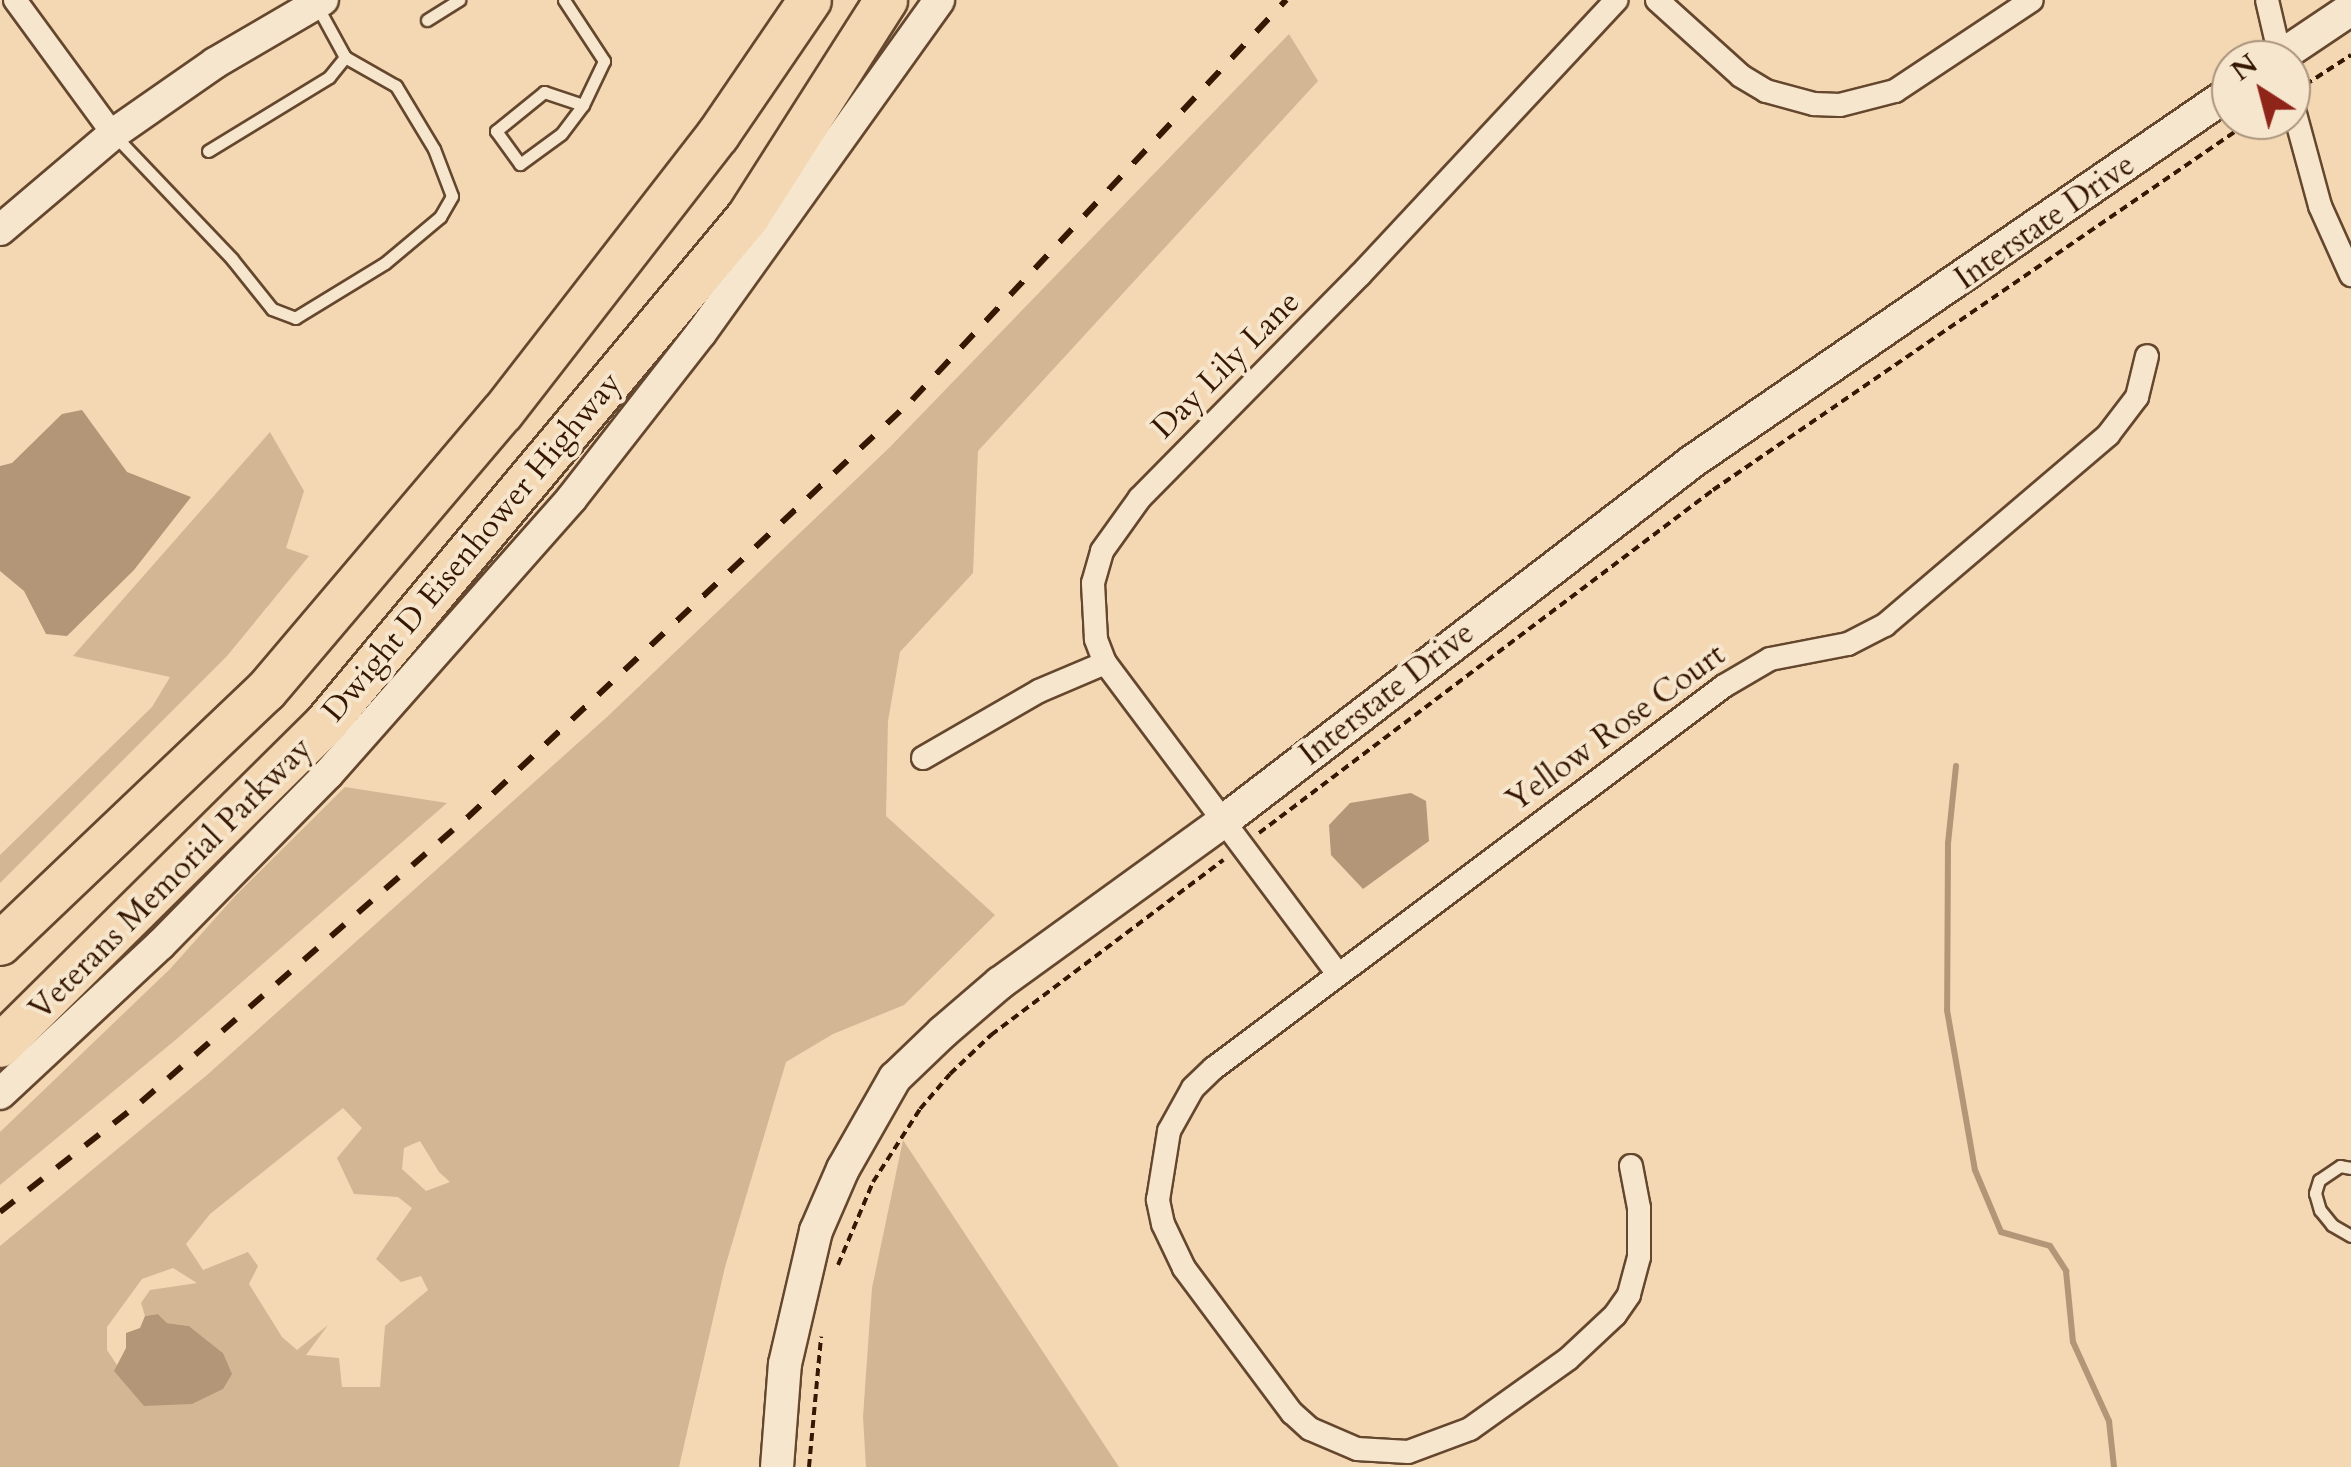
<!DOCTYPE html>
<html>
<head>
<meta charset="utf-8">
<style>
	body { margin:0 }
	#map { position:relative; width:2351px; height:1467px; overflow:hidden; background:#f3d8b3; font-family:Cardo,serif }
	div>[style] { position:absolute }
	[style*='--x'] { left:calc(var(--x)*1px); top:calc(var(--y)*1px); width:calc(var(--w)*1px); rotate:calc(var(--a)*1deg) }
	.green>* { inset:0; background:#d3b795 }
	.water>* { inset:0; background:#b39677 }
	.stream>* { height:6px; margin:-3px; padding:0 3px; transform-origin:3px; border-radius:3px; background:#b39677 }
	.path>* { height:4px; margin-top:-2px; transform-origin:0; background:repeating-linear-gradient(90deg,#361702 0 8px,transparent 0 13px) }
	.roads { filter:drop-shadow(2px 0 #65472e) drop-shadow(-2px 0 #65472e) drop-shadow(0 2px #65472e) drop-shadow(0 -2px #65472e) }
	.service>* { height:11px; margin:-5.5px; padding:0 5.5px; transform-origin:5.5px; border-radius:5.5px; background:#f7e6ce }
	.minor>* { height:22px; margin:-11px; padding:0 11px; transform-origin:11px; border-radius:11px; background:#f7e6ce }
	.tertiary>* { height:30px; margin:-15px; padding:0 15px; transform-origin:15px; border-radius:15px; background:#f7e6ce }
	.secondary>* { height:32px; margin:-16px; padding:0 16px; transform-origin:16px; border-radius:16px; background:#f7e6ce }
	.motorway>* { height:42px; margin:-21px; padding:0 21px; transform-origin:21px; border-radius:21px; background:#f3d8b3 }
	.rail>* { height:6px; margin-top:-3px; transform-origin:0; background:repeating-linear-gradient(90deg,#361702 0 18px,transparent 0 36px) }
	span { translate:-50% -50%; white-space:nowrap; text-align:center; line-height:1.15; -webkit-text-stroke:8px #f7e6ce; paint-order:stroke }
	.street-label { font-size:32px; color:#361702 }
	.north { position:absolute; left:2211px; top:40px; width:100px; height:100px; box-sizing:border-box; background:#f7e6ce; border:2px solid #aa937c; border-radius:50%; rotate:324deg; font-size:28px; font-weight:700; line-height:40px; text-align:center; color:#361702 }
	.north::after { content:''; display:block; margin:auto; width:35px; height:45px; background:#8f2418; clip-path:polygon(50% 0,100% 100%,50% 72%,0 100%) }
</style>
</head>
<body>
<div id="map">
	<div class="green">
		<div style="clip-path:polygon(evenodd,1289px 34px,1318px 81px,978px 451px,973px 573px,900px 652px,888px 721px,886px 816px,995px 915px,904px 1005px,833px 1034px,786px 1062px,725px 1267px,679px 1467px,0 1467px,0 1246px,207px 1075px,607px 717px,890px 447px,1289px 34px,343px 1108px,362px 1128px,337px 1158px,354px 1194px,398px 1197px,412px 1208px,376px 1259px,401px 1282px,421px 1276px,428px 1290px,385px 1326px,380px 1387px,342px 1387px,339px 1358px,306px 1355px,328px 1325px,297px 1350px,282px 1337px,249px 1284px,258px 1266px,248px 1252px,203px 1270px,186px 1244px,210px 1214px,343px 1108px,1289px 34px,420px 1141px,439px 1172px,450px 1182px,426px 1191px,402px 1169px,404px 1148px,420px 1141px,1289px 34px,173px 1268px,197px 1283px,150px 1290px,141px 1303px,145px 1316px,158px 1314px,167px 1323px,189px 1326px,223px 1353px,119px 1368px,107px 1350px,107px 1327px,142px 1279px,173px 1268px)"></div>
		<div style="clip-path:polygon(270px 432px,304px 491px,286px 548px,309px 556px,227px 656px,0 883px,0 855px,152px 707px,170px 677px,73px 656px)"></div>
		<div style="clip-path:polygon(345px 787px,447px 803px,179px 1037px,0 1185px,0 1132px,170px 969px,236px 895px)"></div>
		<div style="clip-path:polygon(903px 1140px,1119px 1467px,866px 1467px,863px 1417px,872px 1288px)"></div>
	</div>
	<div class="water">
		<div style="clip-path:polygon(82px 410px,127px 472px,191px 497px,134px 570px,67px 636px,46px 634px,24px 591px,0 571px,0 466px,12px 463px,62px 414px)"></div>
		<div style="clip-path:polygon(1411px 793px,1426px 801px,1429px 841px,1363px 889px,1331px 855px,1329px 825px,1350px 803px)"></div>
		<div style="clip-path:polygon(158px 1314px,167px 1323px,189px 1326px,223px 1353px,232px 1374px,223px 1389px,192px 1404px,144px 1406px,114px 1371px,126px 1348px,126px 1333px,140px 1328px,145px 1316px)"></div>
	</div>
	<div class="stream">
		<div style="--x:1956;--y:766;--w:77;--a:95.9"></div>
		<div style="--x:1948;--y:843;--w:167;--a:90.3"></div>
		<div style="--x:1947;--y:1010;--w:162;--a:80.1"></div>
		<div style="--x:1975;--y:1170;--w:67;--a:67.2"></div>
		<div style="--x:2001;--y:1232;--w:51;--a:15.9"></div>
		<div style="--x:2050;--y:1246;--w:30;--a:57"></div>
		<div style="--x:2066;--y:1271;--w:71;--a:84.4"></div>
		<div style="--x:2073;--y:1342;--w:87;--a:65.5"></div>
		<div style="--x:2109;--y:1421;--w:46;--a:83.8"></div>
	</div>
	<div class="path">
		<div style="--x:2305;--y:85;--w:55;--a:-33.1"></div>
		<div style="--x:1259;--y:833;--w:569;--a:-37.07"></div>
		<div style="--x:1713;--y:490;--w:654;--a:-34.47"></div>
		<div style="--x:838;--y:1265;--w:90;--a:-67.1"></div>
		<div style="--x:873;--y:1182;--w:87;--a:-57.2"></div>
		<div style="--x:920;--y:1109;--w:46;--a:-49.4"></div>
		<div style="--x:950;--y:1074;--w:57;--a:-43.6"></div>
		<div style="--x:991;--y:1035;--w:291;--a:-37"></div>
		<div style="--x:809;--y:1467;--w:131;--a:-84.7"></div>
	</div>
	<div class="roads">
		<div class="service">
			<div style="--x:564;--y:0;--w:73;--a:56.7"></div>
			<div style="--x:604;--y:61;--w:49;--a:115.5"></div>
			<div style="--x:583;--y:105;--w:36;--a:127"></div>
			<div style="--x:561;--y:134;--w:51;--a:143.8"></div>
			<div style="--x:520;--y:164;--w:41;--a:-126"></div>
			<div style="--x:496;--y:131;--w:62;--a:-39.1"></div>
			<div style="--x:544;--y:92;--w:41;--a:18.4"></div>
			<div style="--x:427;--y:20;--w:38;--a:-32"></div>
			<div style="--x:116;--y:137;--w:168;--a:46.4"></div>
			<div style="--x:232;--y:259;--w:64;--a:51.3"></div>
			<div style="--x:272;--y:309;--w:25;--a:21"></div>
			<div style="--x:295;--y:318;--w:105;--a:-31.4"></div>
			<div style="--x:385;--y:263;--w:72;--a:-39.9"></div>
			<div style="--x:440;--y:217;--w:24;--a:-60"></div>
			<div style="--x:452;--y:196;--w:50;--a:-111"></div>
			<div style="--x:434;--y:149;--w:74;--a:-121.1"></div>
			<div style="--x:396;--y:86;--w:59;--a:-150.4"></div>
			<div style="--x:345;--y:57;--w:60;--a:-118.7"></div>
			<div style="--x:208;--y:151;--w:142;--a:-31.4"></div>
			<div style="--x:329;--y:77;--w:26;--a:-51"></div>
			<div style="--x:2351;--y:1168;--w:11;--a:-170"></div>
			<div style="--x:2340;--y:1166;--w:25;--a:146"></div>
			<div style="--x:2319;--y:1180;--w:14;--a:107"></div>
			<div style="--x:2315;--y:1193;--w:18;--a:74"></div>
			<div style="--x:2320;--y:1210;--w:19;--a:51"></div>
			<div style="--x:2332;--y:1225;--w:22;--a:30"></div>
		</div>
		<div class="minor">
			<div style="--x:15;--y:0;--w:166;--a:53.8"></div>
			<div style="--x:1657;--y:0;--w:113;--a:42.1"></div>
			<div style="--x:1741;--y:76;--w:29;--a:31"></div>
			<div style="--x:1766;--y:91;--w:50;--a:15.2"></div>
			<div style="--x:1814;--y:104;--w:26;--a:2"></div>
			<div style="--x:1840;--y:105;--w:57;--a:-14.3"></div>
			<div style="--x:1895;--y:91;--w:164;--a:-33.6"></div>
			<div style="--x:2267;--y:0;--w:62;--a:76.9"></div>
			<div style="--x:2291;--y:99;--w:111;--a:74.8"></div>
			<div style="--x:2320;--y:206;--w:76;--a:65.8"></div>
			<div style="--x:923;--y:758;--w:134;--a:-30"></div>
			<div style="--x:1039;--y:691;--w:72;--a:-23"></div>
			<div style="--x:1338;--y:974;--w:389;--a:-126.8"></div>
			<div style="--x:1105;--y:663;--w:26;--a:-111"></div>
			<div style="--x:1096;--y:639;--w:56;--a:-93.1"></div>
			<div style="--x:1093;--y:583;--w:33;--a:-74"></div>
			<div style="--x:1102;--y:551;--w:65;--a:-54.4"></div>
			<div style="--x:1140;--y:498;--w:313;--a:-45.4"></div>
			<div style="--x:1360;--y:275;--w:376;--a:-47"></div>
			<div style="--x:1631;--y:1166;--w:43;--a:79.2"></div>
			<div style="--x:1639;--y:1208;--w:49;--a:90"></div>
			<div style="--x:1639;--y:1257;--w:39;--a:105"></div>
			<div style="--x:1629;--y:1295;--w:24;--a:125"></div>
			<div style="--x:1615;--y:1315;--w:64;--a:136.9"></div>
			<div style="--x:1568;--y:1359;--w:120;--a:144.5"></div>
			<div style="--x:1470;--y:1429;--w:66;--a:159.6"></div>
			<div style="--x:1408;--y:1452;--w:51;--a:-176.6"></div>
			<div style="--x:1357;--y:1449;--w:51;--a:-156.9"></div>
			<div style="--x:1310;--y:1429;--w:24;--a:-138"></div>
			<div style="--x:1292;--y:1413;--w:181;--a:-126.7"></div>
			<div style="--x:1184;--y:1268;--w:49;--a:-115.5"></div>
			<div style="--x:1163;--y:1224;--w:25;--a:-102"></div>
			<div style="--x:1158;--y:1200;--w:70;--a:-80.9"></div>
			<div style="--x:1169;--y:1131;--w:49;--a:-60.8"></div>
			<div style="--x:1193;--y:1088;--w:29;--a:-44"></div>
			<div style="--x:1214;--y:1068;--w:637;--a:-36.83"></div>
			<div style="--x:1724;--y:686;--w:53;--a:-30.4"></div>
			<div style="--x:1770;--y:659;--w:79;--a:-10.9"></div>
			<div style="--x:1848;--y:644;--w:42;--a:-27.2"></div>
			<div style="--x:1885;--y:625;--w:293;--a:-40.4"></div>
			<div style="--x:2108;--y:435;--w:48;--a:-52.7"></div>
			<div style="--x:2137;--y:397;--w:42;--a:-76.3"></div>
		</div>
		<div class="tertiary">
			<div style="--x:0;--y:230;--w:148;--a:-40.3"></div>
			<div style="--x:113;--y:134;--w:124;--a:-34.8"></div>
			<div style="--x:215;--y:63;--w:125;--a:-30.3"></div>
			<div style="--x:0;--y:1094;--w:219;--a:-43"></div>
			<div style="--x:160;--y:945;--w:240;--a:-45.5"></div>
			<div style="--x:328;--y:774;--w:368;--a:-48.5"></div>
			<div style="--x:572;--y:498;--w:209;--a:-52"></div>
			<div style="--x:701;--y:333;--w:409;--a:-54.4"></div>
		</div>
		<div class="secondary">
			<div style="--x:2275;--y:60;--w:92;--a:-33.9"></div>
			<div style="--x:777;--y:1467;--w:103;--a:-85.6"></div>
			<div style="--x:785;--y:1364;--w:137;--a:-76.9"></div>
			<div style="--x:816;--y:1231;--w:68;--a:-66.5"></div>
			<div style="--x:843;--y:1169;--w:105;--a:-60.3"></div>
			<div style="--x:895;--y:1078;--w:66;--a:-43.8"></div>
			<div style="--x:943;--y:1032;--w:75;--a:-40.7"></div>
			<div style="--x:1000;--y:983;--w:278;--a:-35.9"></div>
			<div style="--x:1225;--y:820;--w:590;--a:-37.49"></div>
			<div style="--x:1693;--y:461;--w:652;--a:-34.45"></div>
		</div>
		<div class="motorway">
			<div style="--x:0;--y:944;--w:367;--a:-43.6"></div>
			<div style="--x:266;--y:691;--w:366;--a:-49.7"></div>
			<div style="--x:503;--y:412;--w:351;--a:-52.2"></div>
			<div style="--x:718;--y:135;--w:163;--a:-55.7"></div>
			<div style="--x:0;--y:1046;--w:460;--a:-44.7"></div>
			<div style="--x:327;--y:722;--w:657;--a:-50.18"></div>
			<div style="--x:748;--y:217;--w:257;--a:-57.5"></div>
		</div>
	</div>
	<div class="rail">
		<div style="--x:0;--y:1212;--w:179;--a:-38"></div>
		<div style="--x:141;--y:1102;--w:432;--a:-41.1"></div>
		<div style="--x:467;--y:818;--w:611;--a:-43.21"></div>
		<div style="--x:912;--y:400;--w:548;--a:-46.92"></div>
	</div>
	<div class="street-label">
		<span style="left:2045px;top:222px;rotate:-35deg">Interstate Drive</span>
		<span style="left:1226px;top:365px;rotate:-45deg">Day Lily Lane</span>
		<span style="left:472px;top:547px;rotate:-50deg">Dwight D Eisenhower Highway</span>
		<span style="left:1387px;top:694px;rotate:-38deg">Interstate Drive</span>
		<span style="left:1616px;top:728px;rotate:-36deg">Yellow Rose Court</span>
		<span style="left:171px;top:879px;rotate:-45deg">Veterans Memorial Parkway</span>
	</div>
	<div class="north">N</div>
</div>
</body>
</html>
